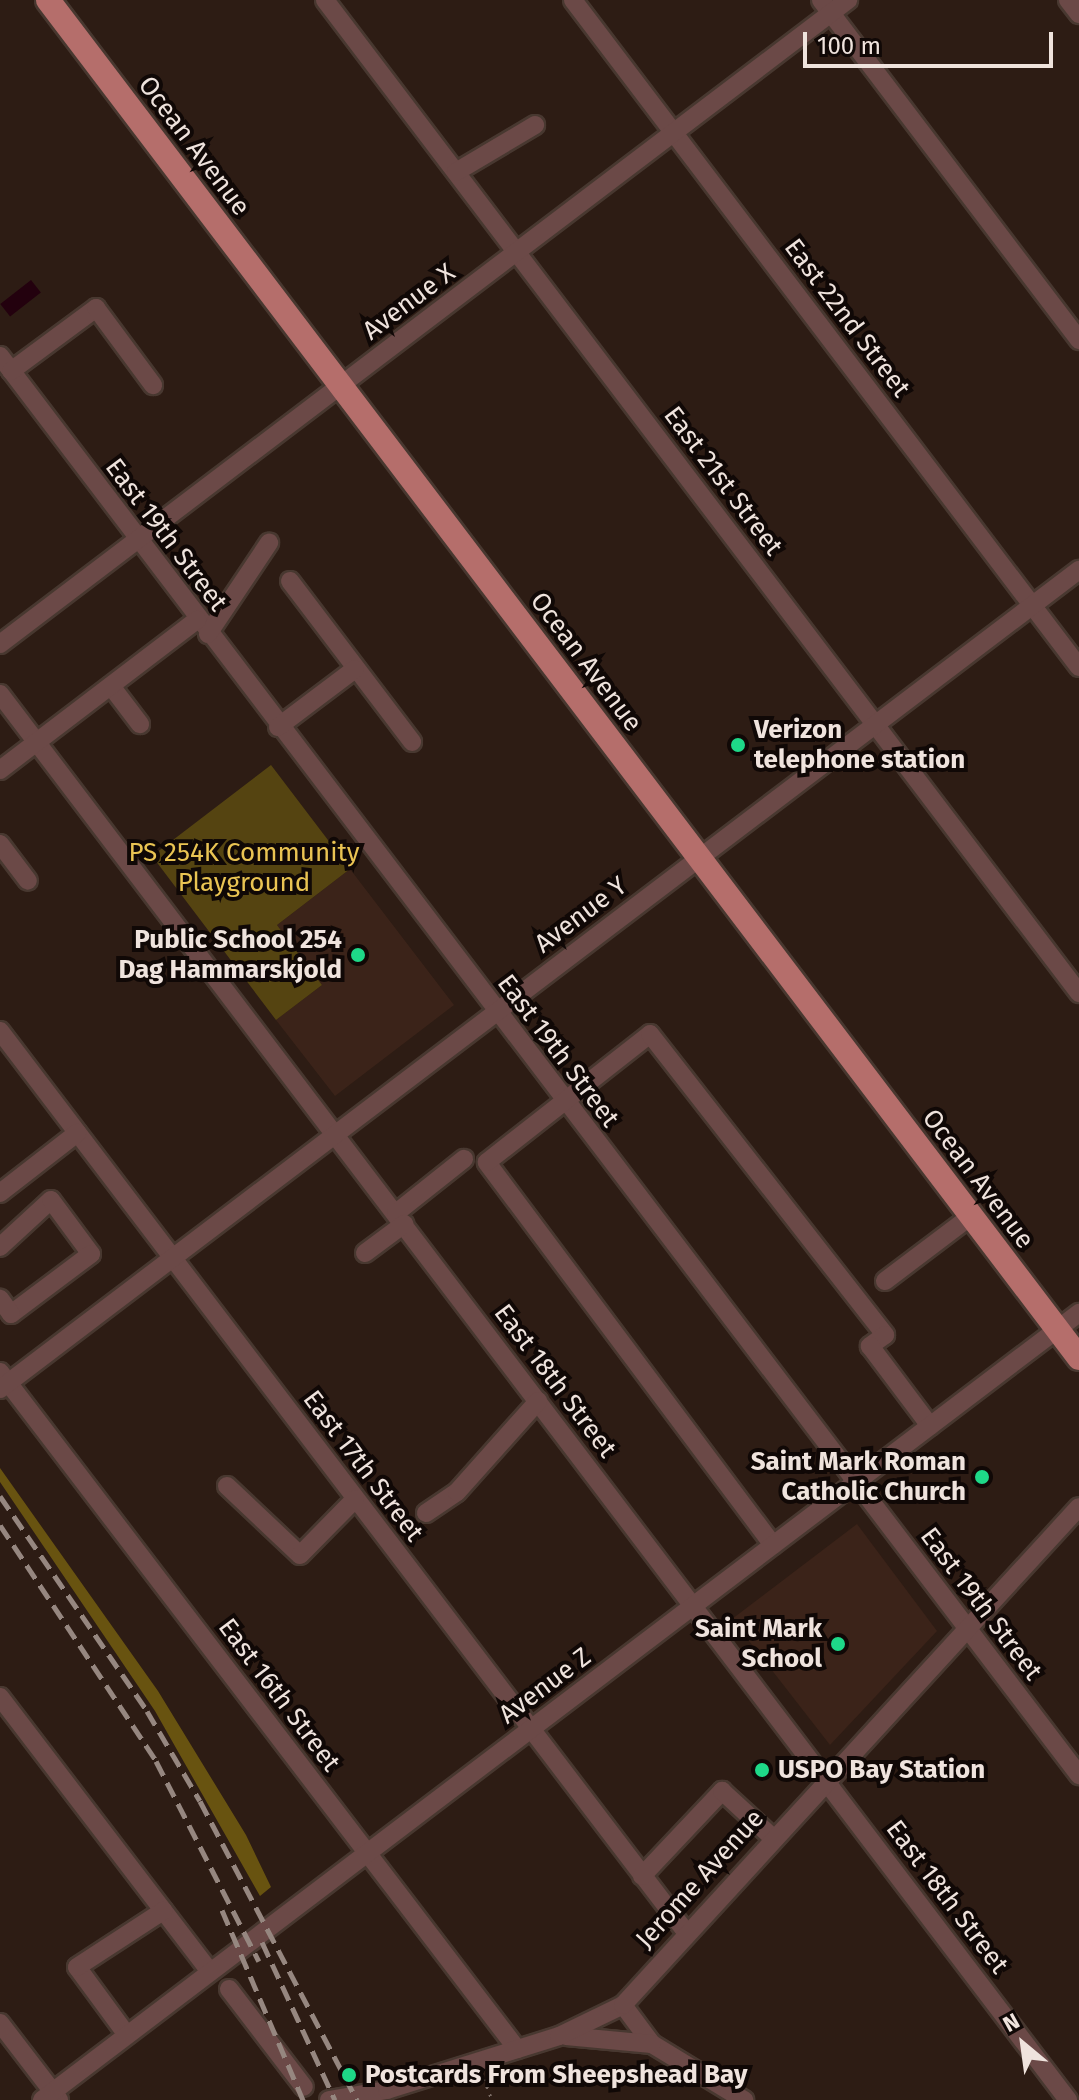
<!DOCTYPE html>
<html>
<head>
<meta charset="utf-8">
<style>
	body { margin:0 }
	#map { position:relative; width:1079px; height:2100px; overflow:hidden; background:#2d1c14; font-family:"Fira Sans",sans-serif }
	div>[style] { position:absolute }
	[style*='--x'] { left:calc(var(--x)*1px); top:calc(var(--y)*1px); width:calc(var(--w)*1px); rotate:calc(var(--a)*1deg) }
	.built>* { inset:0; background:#3b2319 }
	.green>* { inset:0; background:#541 }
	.forest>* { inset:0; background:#685310 }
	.water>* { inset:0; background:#23010e; transform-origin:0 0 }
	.path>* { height:3px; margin-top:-1.5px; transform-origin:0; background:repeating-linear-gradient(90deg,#7a6b64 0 2px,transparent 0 8px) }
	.roads { filter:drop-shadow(2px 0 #483830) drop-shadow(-2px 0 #483830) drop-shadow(0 2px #483830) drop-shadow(0 -2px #483830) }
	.minor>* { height:18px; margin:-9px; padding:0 9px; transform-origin:9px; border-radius:9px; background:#6b4947 }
	.major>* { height:24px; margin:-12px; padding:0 12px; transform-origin:12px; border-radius:12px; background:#b56e6b }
	.rail>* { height:5px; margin-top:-2.5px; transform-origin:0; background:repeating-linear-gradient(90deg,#968780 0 16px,transparent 0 24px) }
	.dots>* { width:22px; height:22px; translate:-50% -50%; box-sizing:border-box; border:4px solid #100806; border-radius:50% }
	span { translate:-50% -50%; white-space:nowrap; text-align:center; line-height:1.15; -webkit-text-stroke:8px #100806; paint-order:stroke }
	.street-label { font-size:26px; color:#efe3dd }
	.poi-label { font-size:26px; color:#efe3dd; font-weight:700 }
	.left { translate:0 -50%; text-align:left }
	.right { translate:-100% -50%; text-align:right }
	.park-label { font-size:26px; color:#eac453 }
	.north { position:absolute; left:983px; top:2004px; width:80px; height:80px; -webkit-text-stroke:6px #100806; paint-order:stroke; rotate:331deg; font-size:22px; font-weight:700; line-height:32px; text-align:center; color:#efe3dd }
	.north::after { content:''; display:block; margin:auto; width:28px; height:36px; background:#efe3dd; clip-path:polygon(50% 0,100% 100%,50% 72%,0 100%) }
	.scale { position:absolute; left:803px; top:32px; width:250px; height:36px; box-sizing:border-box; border:4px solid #efe3dd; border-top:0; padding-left:10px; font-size:24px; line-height:28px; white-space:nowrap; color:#efe3dd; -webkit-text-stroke:6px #100806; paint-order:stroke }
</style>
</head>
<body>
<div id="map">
	<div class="built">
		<div style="clip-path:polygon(350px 869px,454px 1005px,335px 1096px,276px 1020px,322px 985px,277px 925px)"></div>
		<div style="clip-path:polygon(857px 1524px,937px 1631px,830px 1745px,732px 1619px)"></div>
	</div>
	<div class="green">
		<div style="clip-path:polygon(271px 765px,350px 869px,277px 925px,322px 985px,276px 1020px,152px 856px)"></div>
	</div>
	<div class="forest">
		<div style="clip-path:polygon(0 1468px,158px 1691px,246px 1835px,271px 1887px,260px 1896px,155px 1711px,0 1482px)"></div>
	</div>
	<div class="water">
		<div style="left:31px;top:280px;width:16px;height:39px;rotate:52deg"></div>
	</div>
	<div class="path">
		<div style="--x:484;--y:2079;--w:22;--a:69"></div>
	</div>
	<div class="roads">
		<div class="minor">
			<div style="--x:325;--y:0;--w:1247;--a:52.79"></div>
			<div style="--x:573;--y:0;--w:837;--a:52.82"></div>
			<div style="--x:821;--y:0;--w:427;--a:52.8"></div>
			<div style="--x:1068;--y:0;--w:18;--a:52"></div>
			<div style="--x:456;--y:172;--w:92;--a:-30.7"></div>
			<div style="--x:0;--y:356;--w:1783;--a:52.75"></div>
			<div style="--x:11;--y:371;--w:106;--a:-36.5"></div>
			<div style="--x:96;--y:308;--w:96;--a:53.5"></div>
			<div style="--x:290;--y:581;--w:202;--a:52.8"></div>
			<div style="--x:208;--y:634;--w:110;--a:-56.2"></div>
			<div style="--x:0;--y:644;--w:1065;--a:-37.21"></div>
			<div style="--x:111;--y:686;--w:48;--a:52.7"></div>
			<div style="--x:0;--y:694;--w:1766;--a:52.78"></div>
			<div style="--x:278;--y:727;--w:96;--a:-37"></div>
			<div style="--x:0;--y:770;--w:248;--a:-37.3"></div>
			<div style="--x:0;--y:844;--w:46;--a:52.9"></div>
			<div style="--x:0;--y:1031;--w:1131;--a:52.72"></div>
			<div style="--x:0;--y:1193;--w:98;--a:-37.9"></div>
			<div style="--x:396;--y:1213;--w:87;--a:-38.5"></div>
			<div style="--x:0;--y:1247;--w:69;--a:-42.7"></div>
			<div style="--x:51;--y:1200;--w:67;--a:53.5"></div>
			<div style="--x:91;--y:1254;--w:100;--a:143.1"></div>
			<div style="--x:11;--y:1314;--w:19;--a:-126"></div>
			<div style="--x:365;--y:1253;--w:49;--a:-36.6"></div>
			<div style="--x:885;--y:1281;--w:108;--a:-37.1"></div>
			<div style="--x:0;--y:1372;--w:852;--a:52.63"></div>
			<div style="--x:0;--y:1389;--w:1355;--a:-37.2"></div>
			<div style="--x:227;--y:1486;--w:100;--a:43.4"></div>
			<div style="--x:300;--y:1555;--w:78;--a:-45.5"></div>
			<div style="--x:426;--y:1513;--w:37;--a:-34"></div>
			<div style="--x:457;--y:1492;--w:122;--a:-48.3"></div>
			<div style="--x:773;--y:1545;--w:478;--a:-126.8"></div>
			<div style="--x:487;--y:1162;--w:207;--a:-38.1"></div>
			<div style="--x:650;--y:1034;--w:382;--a:52"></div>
			<div style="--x:885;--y:1335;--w:19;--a:144"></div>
			<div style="--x:870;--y:1346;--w:100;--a:53.1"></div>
			<div style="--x:0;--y:1697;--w:346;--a:52.6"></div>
			<div style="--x:642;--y:1876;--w:117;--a:-46.7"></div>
			<div style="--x:722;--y:1791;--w:68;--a:42.6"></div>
			<div style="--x:229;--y:1989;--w:123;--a:52.6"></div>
			<div style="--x:623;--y:2005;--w:49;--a:53.4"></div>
			<div style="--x:652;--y:2044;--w:108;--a:31.3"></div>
			<div style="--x:0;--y:2023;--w:97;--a:52.5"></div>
			<div style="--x:127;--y:2035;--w:84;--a:-126.3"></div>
			<div style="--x:77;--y:1967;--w:103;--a:-33.1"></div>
			<div style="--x:566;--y:2036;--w:86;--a:5.3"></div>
			<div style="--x:42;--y:2100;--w:1302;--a:-37.2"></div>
			<div style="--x:329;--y:2100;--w:59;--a:-9.8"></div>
			<div style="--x:387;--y:2090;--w:180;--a:-17.4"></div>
			<div style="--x:559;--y:2036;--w:71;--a:-25.8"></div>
			<div style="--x:623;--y:2005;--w:675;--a:-47.52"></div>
		</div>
		<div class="major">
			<div style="--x:48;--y:0;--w:1705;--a:52.79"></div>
		</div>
	</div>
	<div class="rail">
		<div style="--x:0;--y:1496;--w:260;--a:55.6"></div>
		<div style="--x:147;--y:1711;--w:104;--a:59.5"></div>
		<div style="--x:200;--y:1801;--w:338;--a:62.3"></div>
		<div style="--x:0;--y:1525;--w:283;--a:56.5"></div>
		<div style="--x:156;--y:1761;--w:225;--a:62.8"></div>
		<div style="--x:222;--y:1910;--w:207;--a:66.9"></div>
		<div style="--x:262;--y:1942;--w:174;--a:65.2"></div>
	</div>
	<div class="dots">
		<div style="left:738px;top:745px;background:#1ed888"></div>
		<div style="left:358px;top:955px;background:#1ed888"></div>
		<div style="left:982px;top:1477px;background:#1ed888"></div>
		<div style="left:838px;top:1644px;background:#1ed888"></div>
		<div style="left:762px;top:1770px;background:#1ed888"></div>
		<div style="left:349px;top:2075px;background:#1ed888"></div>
	</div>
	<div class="street-label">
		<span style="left:194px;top:146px;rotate:53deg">Ocean Avenue</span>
		<span style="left:409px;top:302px;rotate:-37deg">Avenue X</span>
		<span style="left:847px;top:318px;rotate:53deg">East 22nd Street</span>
		<span style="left:723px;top:481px;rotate:53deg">East 21st Street</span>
		<span style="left:166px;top:535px;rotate:53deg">East 19th Street</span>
		<span style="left:586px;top:662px;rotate:53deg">Ocean Avenue</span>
		<span style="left:581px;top:915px;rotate:-37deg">Avenue Y</span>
		<span style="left:558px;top:1051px;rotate:53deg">East 19th Street</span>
		<span style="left:978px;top:1179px;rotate:53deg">Ocean Avenue</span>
		<span style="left:555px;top:1381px;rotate:53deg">East 18th Street</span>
		<span style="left:363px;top:1466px;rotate:53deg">East 17th Street</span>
		<span style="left:981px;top:1604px;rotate:53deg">East 19th Street</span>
		<span style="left:545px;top:1686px;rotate:-37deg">Avenue Z</span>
		<span style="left:279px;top:1695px;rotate:53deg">East 16th Street</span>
		<span style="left:700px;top:1879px;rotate:-48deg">Jerome Avenue</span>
		<span style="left:947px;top:1897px;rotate:53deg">East 18th Street</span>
	</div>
	<div class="poi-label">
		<span class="left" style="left:754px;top:745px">Verizon<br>telephone station</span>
		<span class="right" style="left:342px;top:955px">Public School 254<br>Dag Hammarskjold</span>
		<span class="right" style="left:966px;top:1477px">Saint Mark Roman<br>Catholic Church</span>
		<span class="right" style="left:822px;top:1644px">Saint Mark<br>School</span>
		<span class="left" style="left:778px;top:1770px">USPO Bay Station</span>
		<span class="left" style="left:365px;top:2075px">Postcards From Sheepshead Bay</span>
	</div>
	<div class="park-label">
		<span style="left:244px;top:868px">PS 254K Community<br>Playground</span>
	</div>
	<div class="north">N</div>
	<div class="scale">100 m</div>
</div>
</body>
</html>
